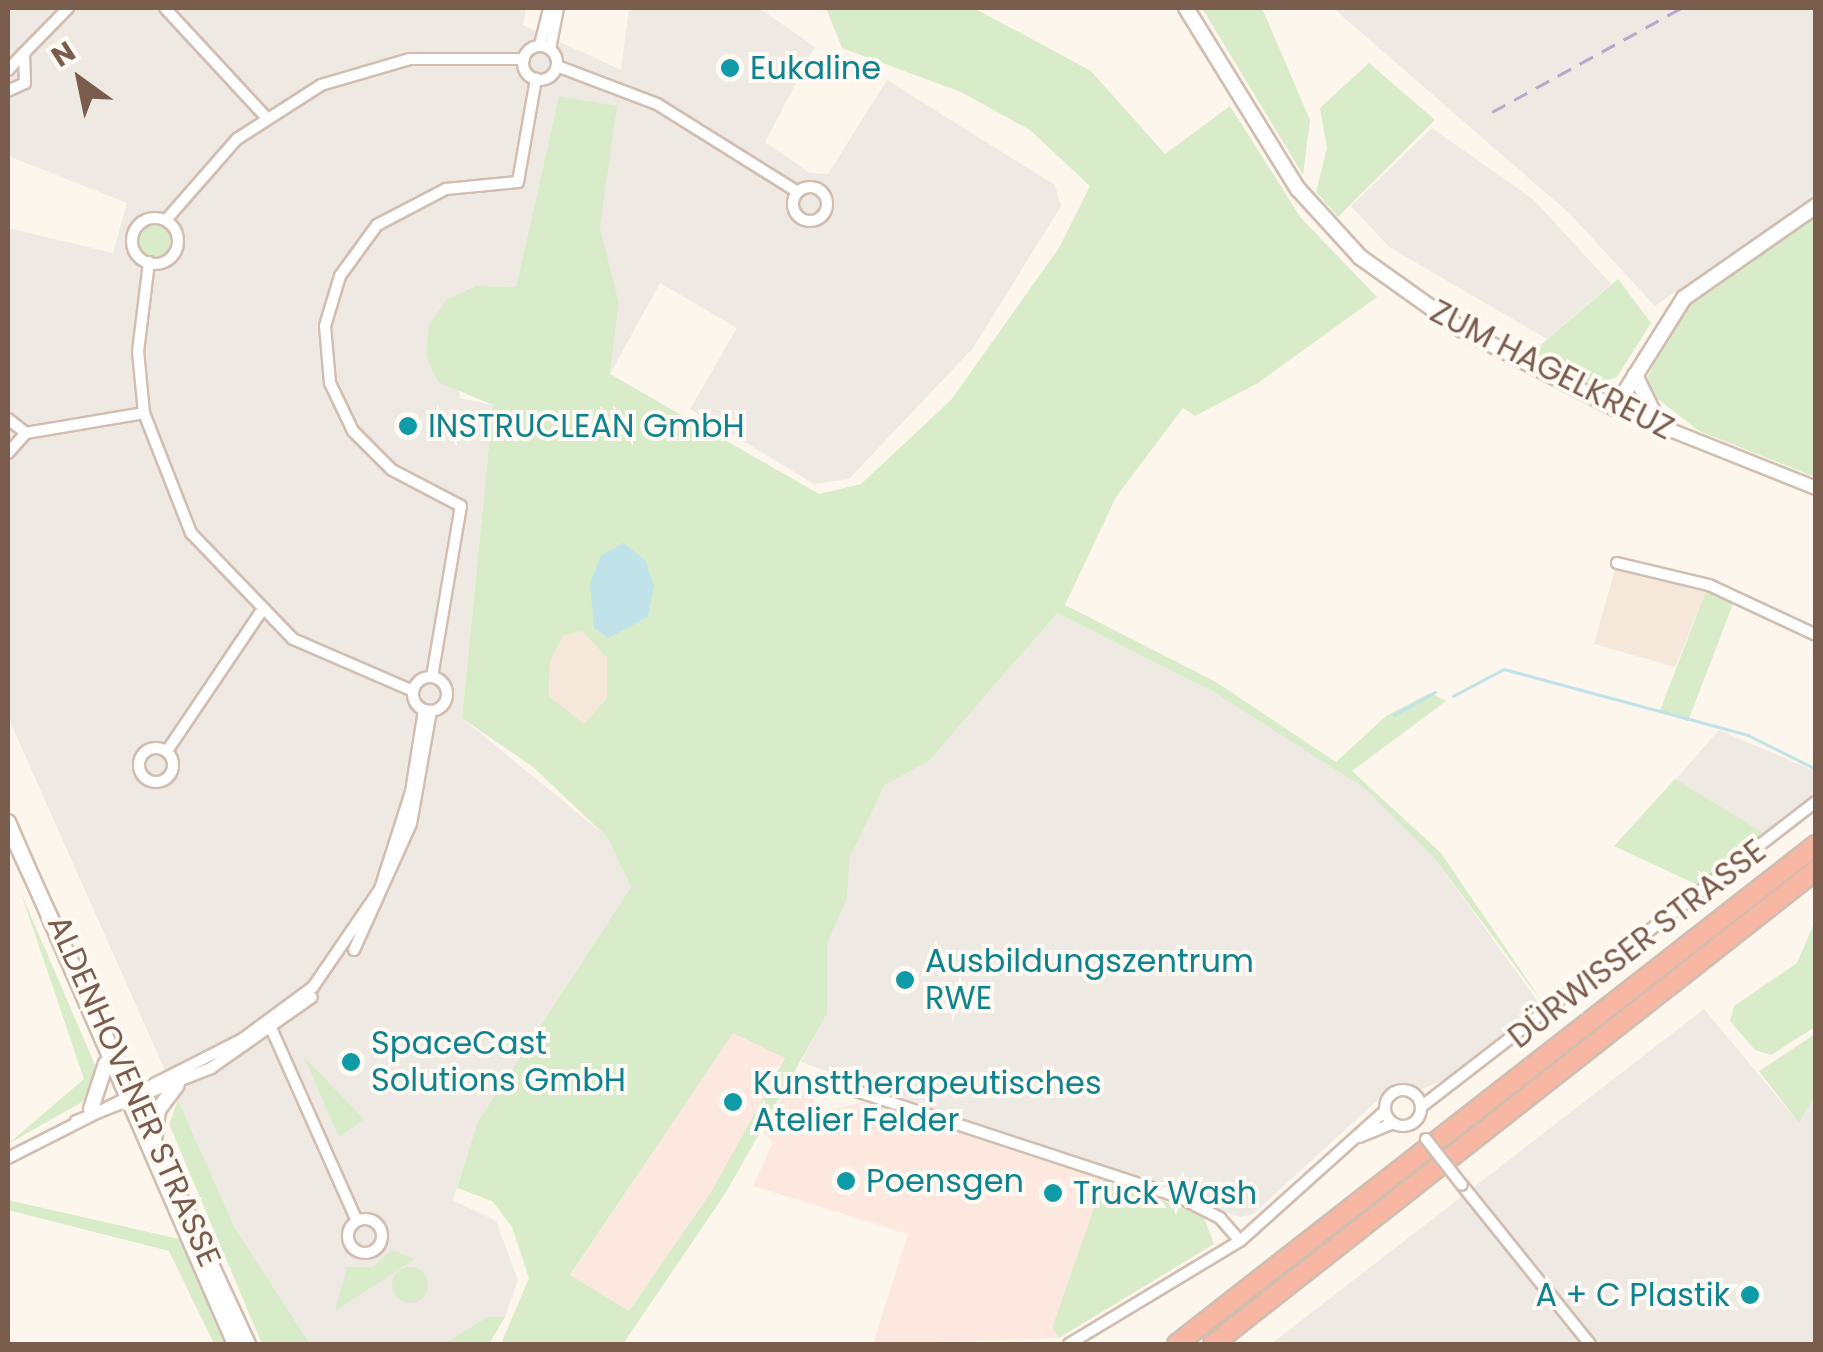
<!DOCTYPE html>
<html>
<head>
<meta charset="utf-8">
<style>
	body { margin:0 }
	#map { position:relative; width:1823px; height:1352px; overflow:hidden; background:#fdf6ec; font-family:Poppins,sans-serif }
	div>[style] { position:absolute }
	[style*='--x'] { left:calc(var(--x)*1px); top:calc(var(--y)*1px); width:calc(var(--w)*1px); rotate:calc(var(--a)*1deg) }
	.residential>* { inset:0; background:#f5e8da }
	.commercial>* { inset:0; background:#fde8e0 }
	.industrial>* { inset:0; background:#efe9e4 }
	.green>* { inset:0; background:#d8ecc9; transform-origin:0 0 }
	.round { border-radius:50% }
	.water>* { inset:0; background:#bfe3e8 }
	.stream>* { height:2.5px; margin:-1.25px; padding:0 1.25px; transform-origin:1.25px; border-radius:1.25px; background:#bfe3e8 }
	.roads { filter:drop-shadow(2px 0 #d1beb0) drop-shadow(-2px 0 #d1beb0) drop-shadow(0 2px #d1beb0) drop-shadow(0 -2px #d1beb0) }
	.minor>* { height:10px; margin:-5px; padding:0 5px; transform-origin:5px; border-radius:5px; background:#fff }
	.minor>.ring { margin:-5px; padding:0; box-sizing:content-box; background:none; border:10px solid #fff; border-radius:50% }
	.tertiary>* { height:12px; margin:-6px; padding:0 6px; transform-origin:6px; border-radius:6px; background:#fff }
	.secondary>* { height:14px; margin:-7px; padding:0 7px; transform-origin:7px; border-radius:7px; background:#fff }
	.motorway>* { height:18px; margin:-9px; padding:0 9px; transform-origin:9px; border-radius:9px; background:#f7b7a3 }
	.rail>* { height:2.5px; margin-top:-1.25px; transform-origin:0; background:repeating-linear-gradient(90deg,#b9a8c9 0 15px,transparent 0 25px) }
	.bridges { filter:drop-shadow(2px 0 #d1beb0) drop-shadow(-2px 0 #d1beb0) drop-shadow(0 2px #d1beb0) drop-shadow(0 -2px #d1beb0) }
	.minor-bridge>* { height:10px; margin:-5px; padding:0 5px; transform-origin:5px; border-radius:5px; background:#fff }
	.dots>* { width:28px; height:28px; translate:-50% -50%; box-sizing:border-box; border:5px solid #fffaf3; border-radius:50% }
	span { translate:-50% -50%; white-space:nowrap; text-align:center; line-height:1.15; -webkit-text-stroke:8px #fffaf3; paint-order:stroke }
	.culture-label { font-size:32px; color:#0d838f }
	.left { translate:0 -50%; text-align:left }
	.right { translate:-100% -50%; text-align:right }
	.street-label { font-size:32px; color:#7a5c4d }
	.frame { position:absolute; inset:0; border:10px solid #7a5c4d; pointer-events:none }
	.north { position:absolute; left:30px; top:30px; width:100px; height:100px; -webkit-text-stroke:8px #fffaf3; paint-order:stroke; rotate:327deg; font-size:28px; font-weight:700; line-height:40px; text-align:center; color:#7a5c4d }
	.north::after { content:''; display:block; margin:auto; width:35px; height:45px; background:#7a5c4d; clip-path:polygon(50% 0,100% 100%,50% 72%,0 100%) }
</style>
</head>
<body>
<div id="map">
	<div class="residential">
		<div style="clip-path:polygon(1616px 566px,1707px 588px,1675px 667px,1594px 644px)"></div>
		<div style="clip-path:polygon(582px 631px,607px 658px,607px 699px,584px 724px,549px 696px,550px 661px,563px 636px)"></div>
	</div>
	<div class="commercial">
		<div style="clip-path:polygon(733px 1032px,785px 1057px,711px 1192px,629px 1311px,570px 1276px)"></div>
		<div style="clip-path:polygon(796px 1071px,814px 1077px,813px 1101px,824px 1111px,863px 1102px,1104px 1179px,1052px 1328px,1059px 1338px,873px 1344px,908px 1234px,753px 1186px,773px 1142px,763px 1133px)"></div>
	</div>
	<div class="industrial">
		<div style="clip-path:polygon(8px 8px,526px 8px,523px 25px,621px 70px,629px 8px,759px 8px,815px 47px,765px 142px,810px 173px,828px 174px,887px 80px,1055px 185px,1061px 206px,973px 348px,849px 479px,814px 484px,690px 409px,737px 328px,660px 283px,610px 374px,619px 303px,600px 227px,616px 107px,559px 96px,516px 287px,474px 286px,447px 299px,460px 398px,493px 405px,462px 718px,607px 837px,631px 887px,477px 1123px,453px 1200px,496px 1221px,518px 1280px,505px 1317px,487px 1317px,444px 1344px,310px 1344px,235px 1228px,8px 717px,8px 228px,113px 253px,127px 203px,8px 156px)"></div>
		<div style="clip-path:polygon(1333px 8px,1815px 8px,1815px 196px,1655px 306px,1570px 214px)"></div>
		<div style="clip-path:polygon(1432px 128px,1534px 200px,1611px 284px,1547px 339px,1389px 247px,1351px 206px)"></div>
		<div style="clip-path:polygon(1057px 613px,1212px 691px,1364px 788px,1435px 859px,1544px 1010px,1453px 1076px,1422px 1089px,1393px 1086px,1253px 1214px,1240px 1217px,801px 1062px,827px 1014px,827px 944px,847px 899px,850px 857px,885px 785px,929px 761px)"></div>
		<div style="clip-path:polygon(1719px 730px,1815px 771px,1815px 795px,1767px 835px,1675px 780px)"></div>
		<div style="clip-path:polygon(1704px 1009px,1798px 1122px,1815px 1095px,1815px 1344px,1271px 1344px)"></div>
	</div>
	<div class="green">
		<div style="clip-path:polygon(evenodd,826px 8px,974px 8px,1091px 71px,1165px 154px,1230px 106px,1301px 218px,1377px 297px,1258px 383px,1195px 416px,1183px 408px,1116px 497px,1065px 605px,1216px 682px,1336px 762px,1386px 716px,1430px 693px,1446px 701px,1352px 771px,1441px 853px,1545px 1006px,1435px 859px,1364px 788px,1212px 691px,1057px 613px,929px 761px,885px 785px,850px 857px,847px 899px,827px 944px,827px 1014px,725px 1194px,623px 1344px,501px 1344px,529px 1278px,512px 1227px,492px 1201px,457px 1188px,477px 1123px,631px 887px,607px 837px,533px 767px,462px 718px,493px 405px,438px 382px,426px 356px,429px 325px,447px 299px,475px 286px,516px 287px,559px 96px,617px 106px,600px 227px,619px 303px,610px 374px,819px 494px,861px 484px,951px 400px,1059px 248px,1090px 186px,1030px 130px,961px 92px,842px 48px,826px 8px,582px 631px,607px 658px,607px 698px,584px 724px,549px 696px,550px 661px,563px 636px,582px 631px,826px 8px,733px 1033px,785px 1058px,711px 1192px,629px 1311px,570px 1275px,733px 1033px)"></div>
		<div style="clip-path:polygon(1202px 8px,1262px 8px,1310px 120px,1303px 175px)"></div>
		<div style="clip-path:polygon(1369px 63px,1435px 120px,1338px 217px,1316px 192px,1327px 148px,1320px 108px)"></div>
		<div style="clip-path:polygon(1815px 214px,1815px 477px,1699px 431px,1642px 387px,1688px 302px)"></div>
		<div class="round" style="left:138px;top:224px;width:34px;height:34px"></div>
		<div style="clip-path:polygon(1618px 279px,1651px 323px,1617px 377px,1592px 385px,1531px 353px)"></div>
		<div style="left:1707px;top:588px;width:30px;height:131px;rotate:21deg"></div>
		<div style="clip-path:polygon(1675px 779px,1767px 835px,1702px 887px,1614px 846px)"></div>
		<div style="clip-path:polygon(21px 893px,99px 1074px,82px 1102px,8px 1144px,84px 1079px)"></div>
		<div style="clip-path:polygon(1815px 921px,1815px 1027px,1771px 1055px,1755px 1050px,1730px 1021px,1734px 1006px,1797px 963px)"></div>
		<div style="clip-path:polygon(1815px 1034px,1815px 1095px,1799px 1123px,1759px 1071px)"></div>
		<div style="clip-path:polygon(304px 1057px,364px 1119px,339px 1137px)"></div>
		<div style="clip-path:polygon(178px 1100px,235px 1228px,310px 1344px,262px 1344px,169px 1124px)"></div>
		<div style="clip-path:polygon(1104px 1179px,1203px 1215px,1214px 1244px,1059px 1338px,1052px 1328px)"></div>
		<div style="clip-path:polygon(8px 1200px,179px 1239px,228px 1344px,214px 1344px,169px 1251px,8px 1210px)"></div>
		<div style="clip-path:polygon(392px 1250px,415px 1259px,335px 1311px,347px 1267px,373px 1267px)"></div>
		<div class="round" style="left:392px;top:1267px;width:36px;height:36px"></div>
		<div style="clip-path:polygon(487px 1317px,505px 1317px,489px 1344px,444px 1344px)"></div>
	</div>
	<div class="water">
		<div style="clip-path:polygon(623px 543px,645px 560px,654px 585px,648px 617px,608px 638px,594px 628px,590px 584px,601px 555px)"></div>
	</div>
	<div class="stream">
		<div style="--x:1453;--y:696;--w:58;--a:-27.9"></div>
		<div style="--x:1504;--y:669;--w:253;--a:15.1"></div>
		<div style="--x:1748;--y:735;--w:76;--a:26.6"></div>
		<div style="--x:1394;--y:715;--w:47;--a:-29.3"></div>
	</div>
	<div class="roads">
		<div class="minor">
			<div style="--x:165;--y:8;--w:147;--a:47.2"></div>
			<div style="--x:540;--y:45;--w:38;--a:-76"></div>
			<div class="ring" style="left:523px;top:46px;width:24px;height:24px"></div>
			<div style="--x:550;--y:49;--w:42;--a:-79"></div>
			<div style="--x:24;--y:53;--w:63;--a:-45.6"></div>
			<div style="--x:557;--y:66;--w:107;--a:20.8"></div>
			<div style="--x:657;--y:104;--w:166;--a:32"></div>
			<div style="--x:8;--y:70;--w:23;--a:-47"></div>
			<div style="--x:24;--y:53;--w:30;--a:88"></div>
			<div style="--x:25;--y:83;--w:19;--a:155"></div>
			<div class="ring" style="left:793px;top:187px;width:24px;height:24px"></div>
			<div class="ring" style="left:132px;top:218px;width:36px;height:36px"></div>
			<div style="--x:166;--y:220;--w:108;--a:-48.8"></div>
			<div style="--x:237;--y:139;--w:100;--a:-32.7"></div>
			<div style="--x:321;--y:85;--w:93;--a:-16.3"></div>
			<div style="--x:410;--y:59;--w:114;--a:0"></div>
			<div style="--x:149;--y:262;--w:90;--a:97"></div>
			<div style="--x:138;--y:351;--w:62;--a:84.5"></div>
			<div style="--x:144;--y:413;--w:129;--a:68.6"></div>
			<div style="--x:191;--y:533;--w:147;--a:46.1"></div>
			<div style="--x:293;--y:639;--w:131;--a:23.4"></div>
			<div style="--x:8;--y:419;--w:23;--a:38"></div>
			<div style="--x:26;--y:433;--w:27;--a:132"></div>
			<div style="--x:26;--y:433;--w:120;--a:-9.6"></div>
			<div style="--x:1617;--y:563;--w:95;--a:13.4"></div>
			<div style="--x:1709;--y:585;--w:118;--a:25"></div>
			<div style="--x:432;--y:677;--w:173;--a:-80.4"></div>
			<div style="--x:461;--y:506;--w:78;--a:-152.4"></div>
			<div style="--x:392;--y:470;--w:55;--a:-135"></div>
			<div style="--x:353;--y:431;--w:53;--a:-115.6"></div>
			<div style="--x:330;--y:383;--w:57;--a:-95"></div>
			<div style="--x:325;--y:326;--w:52;--a:-73.3"></div>
			<div style="--x:340;--y:276;--w:63;--a:-54"></div>
			<div style="--x:377;--y:225;--w:78;--a:-27.6"></div>
			<div style="--x:446;--y:189;--w:72;--a:-5.6"></div>
			<div style="--x:518;--y:182;--w:105;--a:-80.1"></div>
			<div class="ring" style="left:413px;top:677px;width:24px;height:24px"></div>
			<div class="ring" style="left:139px;top:748px;width:24px;height:24px"></div>
			<div style="--x:167;--y:751;--w:166;--a:-56"></div>
			<div style="--x:354;--y:950;--w:138;--a:-65.7"></div>
			<div style="--x:411;--y:824;--w:115;--a:-80"></div>
			<div style="--x:271;--y:1028;--w:211;--a:66"></div>
			<div style="--x:838;--y:1085;--w:361;--a:18.2"></div>
			<div style="--x:1181;--y:1198;--w:44;--a:27.1"></div>
			<div style="--x:1220;--y:1218;--w:30;--a:49"></div>
			<div class="ring" style="left:1385px;top:1090px;width:26px;height:26px"></div>
			<div style="--x:1421;--y:1107;--w:499;--a:-37.7"></div>
			<div style="--x:76;--y:1121;--w:145;--a:-21.4"></div>
			<div style="--x:211;--y:1068;--w:123;--a:-35.1"></div>
			<div style="--x:1359;--y:1137;--w:37;--a:-22"></div>
			<div style="--x:8;--y:1158;--w:261;--a:-26.9"></div>
			<div style="--x:241;--y:1040;--w:89;--a:-36.4"></div>
			<div style="--x:313;--y:987;--w:119;--a:-55.6"></div>
			<div style="--x:380;--y:889;--w:102;--a:-72.3"></div>
			<div style="--x:411;--y:792;--w:83;--a:-81"></div>
			<div style="--x:1462;--y:1185;--w:204;--a:51.2"></div>
			<div class="ring" style="left:348px;top:1219px;width:24px;height:24px"></div>
			<div style="--x:1069;--y:1344;--w:200;--a:-31.1"></div>
			<div style="--x:1240;--y:1241;--w:195;--a:-41.9"></div>
		</div>
		<div class="tertiary">
			<div style="--x:1615;--y:408;--w:216;--a:21.7"></div>
		</div>
		<div class="secondary">
			<div style="--x:1186;--y:8;--w:213;--a:58.3"></div>
			<div style="--x:1298;--y:189;--w:92;--a:47.6"></div>
			<div style="--x:1360;--y:257;--w:124;--a:35.5"></div>
			<div style="--x:1461;--y:329;--w:173;--a:27.2"></div>
			<div style="--x:1615;--y:408;--w:130;--a:-57.9"></div>
			<div style="--x:1684;--y:298;--w:161;--a:-34.9"></div>
			<div style="--x:1635;--y:375;--w:59;--a:63.9"></div>
			<div style="--x:8;--y:822;--w:569;--a:66.5"></div>
			<div style="--x:15;--y:841;--w:554;--a:65.15"></div>
			<div style="--x:91;--y:1109;--w:48;--a:-71.9"></div>
			<div style="--x:155;--y:1135;--w:25;--a:-83"></div>
			<div style="--x:158;--y:1110;--w:31;--a:-53"></div>
		</div>
		<div class="motorway">
			<div style="--x:1177;--y:1344;--w:811;--a:-37.99"></div>
			<div style="--x:1213;--y:1344;--w:767;--a:-38.17"></div>
		</div>
	</div>
	<div class="rail">
		<div style="--x:1492;--y:112;--w:216;--a:-28.8"></div>
	</div>
	<div class="bridges">
		<div class="minor-bridge">
			<div style="--x:1426;--y:1139;--w:58;--a:52"></div>
		</div>
	</div>
	<div class="dots">
		<div style="left:730px;top:68px;background:#0f9aa8"></div>
		<div style="left:408px;top:426px;background:#0f9aa8"></div>
		<div style="left:905px;top:980px;background:#0f9aa8"></div>
		<div style="left:351px;top:1062px;background:#0f9aa8"></div>
		<div style="left:733px;top:1102px;background:#0f9aa8"></div>
		<div style="left:846px;top:1181px;background:#0f9aa8"></div>
		<div style="left:1053px;top:1193px;background:#0f9aa8"></div>
		<div style="left:1750px;top:1295px;background:#0f9aa8"></div>
	</div>
	<div class="culture-label">
		<span class="left" style="left:750px;top:68px">Eukaline</span>
		<span class="left" style="left:428px;top:426px">INSTRUCLEAN GmbH</span>
		<span class="left" style="left:925px;top:980px">Ausbildungszentrum<br>RWE</span>
		<span class="left" style="left:371px;top:1062px">SpaceCast<br>Solutions GmbH</span>
		<span class="left" style="left:753px;top:1102px">Kunsttherapeutisches<br>Atelier Felder</span>
		<span class="left" style="left:866px;top:1181px">Poensgen</span>
		<span class="left" style="left:1073px;top:1193px">Truck Wash</span>
		<span class="right" style="left:1730px;top:1295px">A + C Plastik</span>
	</div>
	<div class="street-label">
		<span style="left:1552px;top:370px;rotate:27deg">ZUM HAGELKREUZ</span>
		<span style="left:1637px;top:944px;rotate:-38deg">DÜRWISSER STRASSE</span>
		<span style="left:134px;top:1091px;rotate:66deg">ALDENHOVENER STRASSE</span>
	</div>
	<div class="frame"></div>
	<div class="north">N</div>
</div>
</body>
</html>
